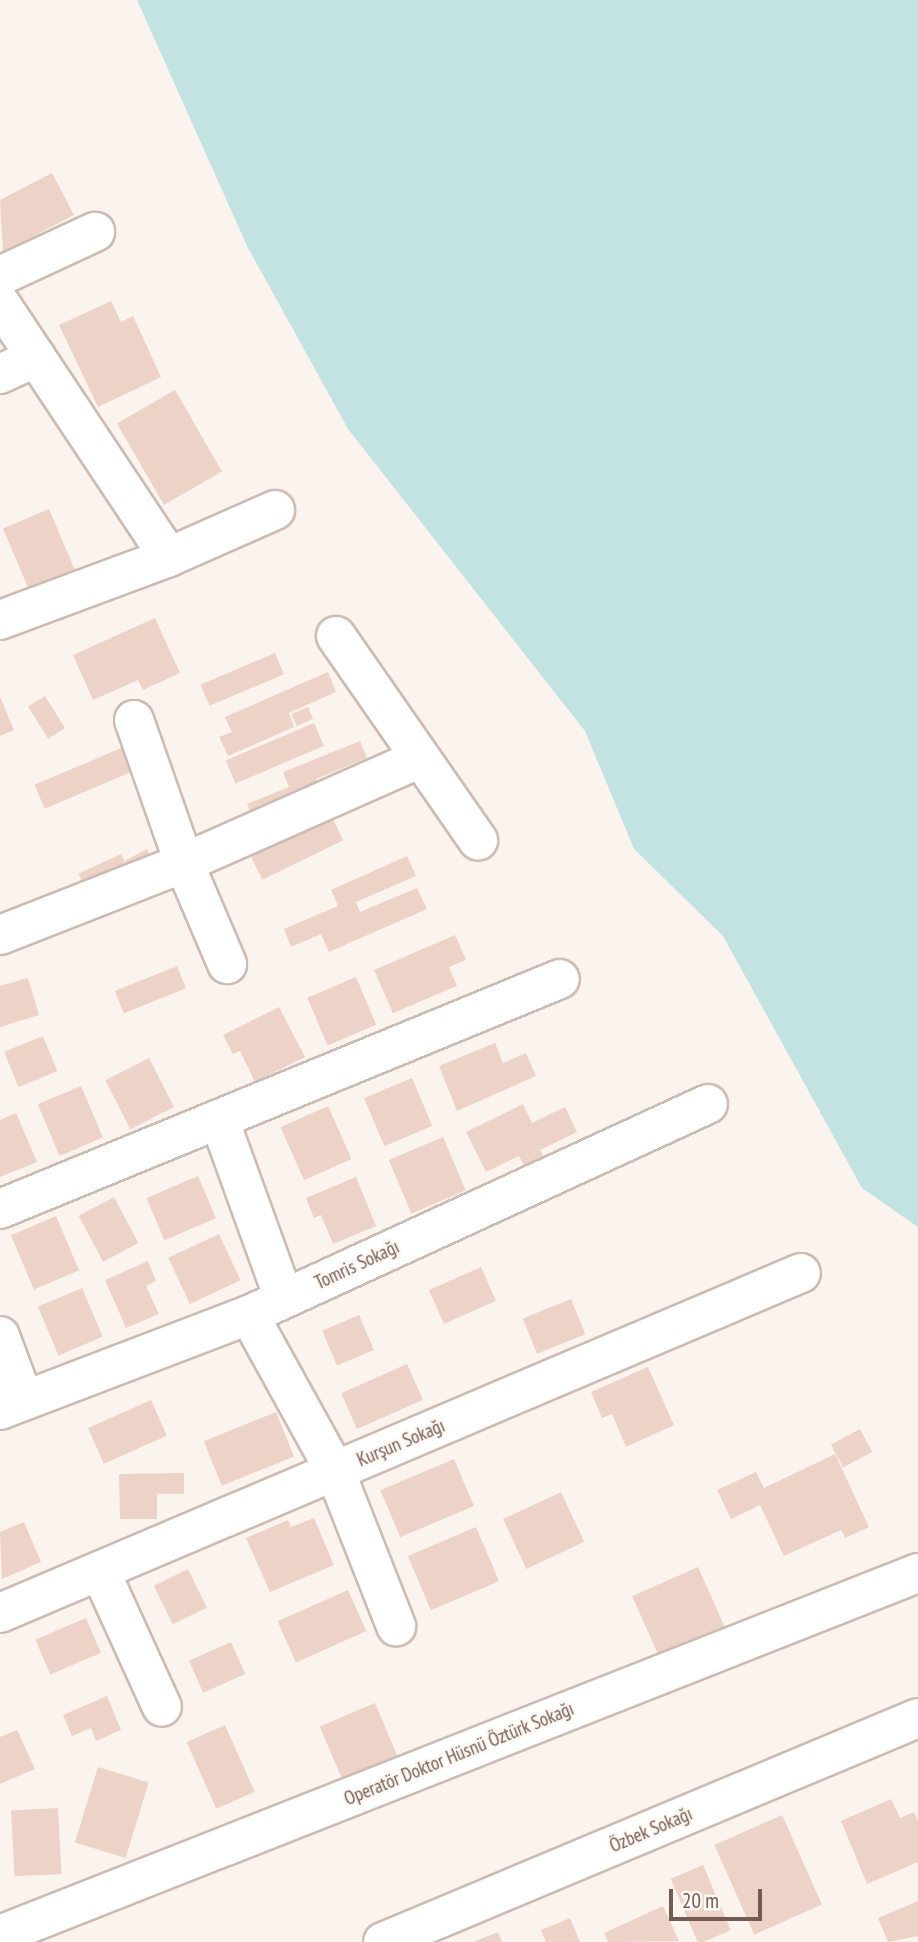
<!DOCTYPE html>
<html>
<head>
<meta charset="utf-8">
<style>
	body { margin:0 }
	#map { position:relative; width:918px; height:1942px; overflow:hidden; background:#fbf3ed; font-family:"PT Sans Narrow",sans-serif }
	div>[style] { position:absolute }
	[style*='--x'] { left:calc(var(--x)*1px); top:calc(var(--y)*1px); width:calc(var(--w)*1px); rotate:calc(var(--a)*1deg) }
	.water>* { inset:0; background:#c3e2e2 }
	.building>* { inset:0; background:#edd2c7; transform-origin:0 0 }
	.roads { filter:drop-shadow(2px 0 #ccbbb3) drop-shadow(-2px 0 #ccbbb3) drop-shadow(0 2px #ccbbb3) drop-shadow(0 -2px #ccbbb3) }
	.minor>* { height:38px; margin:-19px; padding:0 19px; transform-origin:19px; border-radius:19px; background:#fff }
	span { translate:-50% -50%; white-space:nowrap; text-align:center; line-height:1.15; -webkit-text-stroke:5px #fdf8f3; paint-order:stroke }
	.street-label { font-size:19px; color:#735a52 }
	.scale { position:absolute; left:669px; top:1889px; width:93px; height:32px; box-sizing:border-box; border:4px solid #735a52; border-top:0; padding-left:9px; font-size:21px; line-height:24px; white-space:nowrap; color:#735a52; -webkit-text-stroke:5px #fdf8f3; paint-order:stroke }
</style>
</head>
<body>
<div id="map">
	<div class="water">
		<div style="clip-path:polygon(137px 0,918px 0,918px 1227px,862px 1188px,723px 936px,634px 849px,585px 731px,348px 429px,248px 248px)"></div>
	</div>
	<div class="building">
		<div style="clip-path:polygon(52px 173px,74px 215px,3px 252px,0 200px)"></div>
		<div style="clip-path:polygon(111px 301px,121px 322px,133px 316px,161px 377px,98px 407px,59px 325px)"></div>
		<div style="left:175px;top:390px;width:94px;height:67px;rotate:60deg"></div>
		<div style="left:49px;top:509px;width:66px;height:50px;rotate:67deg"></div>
		<div style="clip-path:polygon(155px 618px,180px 673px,143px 690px,138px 680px,93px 700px,73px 655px)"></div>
		<div style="left:275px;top:653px;width:23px;height:81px;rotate:67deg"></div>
		<div style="clip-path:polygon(328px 672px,336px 692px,289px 713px,294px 727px,228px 756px,219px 737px,232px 732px,225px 717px)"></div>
		<div style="left:45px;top:696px;width:38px;height:20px;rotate:58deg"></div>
		<div style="clip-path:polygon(0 697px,14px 730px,0 736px)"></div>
		<div style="left:308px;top:707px;width:13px;height:18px;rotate:67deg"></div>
		<div style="left:314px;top:723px;width:25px;height:96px;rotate:67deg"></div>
		<div style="clip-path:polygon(360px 741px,367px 758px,316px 779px,323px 796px,255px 823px,247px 804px,289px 787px,283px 772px)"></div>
		<div style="left:133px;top:743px;width:26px;height:107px;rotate:67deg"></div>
		<div style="left:327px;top:807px;width:37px;height:90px;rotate:64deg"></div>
		<div style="left:147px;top:849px;width:15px;height:25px;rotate:62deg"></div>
		<div style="left:121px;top:854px;width:21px;height:47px;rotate:65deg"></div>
		<div style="clip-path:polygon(407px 856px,416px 876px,356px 902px,360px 912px,417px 888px,427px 909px,329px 952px,321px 934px,291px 947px,284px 929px,338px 906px,331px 890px)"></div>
		<div style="clip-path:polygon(455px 935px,466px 960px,449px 967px,457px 986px,393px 1013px,374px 970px)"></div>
		<div style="left:177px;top:966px;width:24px;height:67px;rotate:68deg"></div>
		<div style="left:356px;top:977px;width:52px;height:53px;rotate:67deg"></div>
		<div style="clip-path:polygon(28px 978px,39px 1015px,0 1027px,0 986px)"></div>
		<div style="clip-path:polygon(279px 1007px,305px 1057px,255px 1082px,240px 1051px,233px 1054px,223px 1035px)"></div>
		<div style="left:43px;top:1036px;width:38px;height:42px;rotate:68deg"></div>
		<div style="clip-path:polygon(495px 1043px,503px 1063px,526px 1053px,536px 1076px,457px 1111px,439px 1066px)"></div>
		<div style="left:149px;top:1058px;width:55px;height:49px;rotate:63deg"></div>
		<div style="left:412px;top:1078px;width:52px;height:52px;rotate:67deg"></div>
		<div style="left:81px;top:1086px;width:56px;height:47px;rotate:67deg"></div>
		<div style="clip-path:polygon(523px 1104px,532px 1123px,565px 1107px,577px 1132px,540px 1150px,544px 1157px,525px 1167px,519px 1156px,486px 1172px,466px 1132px)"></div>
		<div style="left:328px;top:1106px;width:58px;height:52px;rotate:66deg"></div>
		<div style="clip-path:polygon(16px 1113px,37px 1162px,0 1177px,0 1120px)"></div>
		<div style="left:443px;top:1137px;width:58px;height:59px;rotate:67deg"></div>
		<div style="left:198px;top:1176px;width:46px;height:56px;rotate:67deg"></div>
		<div style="clip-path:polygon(356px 1177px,376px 1226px,333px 1244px,321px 1215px,314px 1218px,306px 1198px)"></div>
		<div style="left:114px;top:1197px;width:52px;height:40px;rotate:62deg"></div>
		<div style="left:56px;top:1216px;width:59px;height:49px;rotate:67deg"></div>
		<div style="left:219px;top:1234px;width:51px;height:56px;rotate:65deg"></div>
		<div style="clip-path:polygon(148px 1261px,156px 1281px,146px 1286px,159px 1314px,126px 1328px,105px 1280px)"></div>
		<div style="left:481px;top:1267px;width:37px;height:57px;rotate:66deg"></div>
		<div style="left:82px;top:1288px;width:53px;height:48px;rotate:67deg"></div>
		<div style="left:571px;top:1299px;width:38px;height:52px;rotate:68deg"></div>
		<div style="left:359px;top:1315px;width:38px;height:40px;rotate:67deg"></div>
		<div style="left:407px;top:1364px;width:39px;height:72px;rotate:66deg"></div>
		<div style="clip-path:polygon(648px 1367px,674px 1425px,626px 1447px,612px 1414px,602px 1418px,591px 1392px)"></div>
		<div style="left:151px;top:1400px;width:39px;height:69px;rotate:66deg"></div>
		<div style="left:276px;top:1412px;width:48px;height:78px;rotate:68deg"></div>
		<div style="left:860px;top:1429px;width:26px;height:33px;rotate:62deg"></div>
		<div style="clip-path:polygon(835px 1454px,869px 1527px,845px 1538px,841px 1530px,784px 1556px,760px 1505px,731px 1519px,717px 1490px,756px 1472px,764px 1488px)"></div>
		<div style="left:454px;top:1459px;width:51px;height:80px;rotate:67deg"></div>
		<div style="clip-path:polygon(184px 1473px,184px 1494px,157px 1494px,157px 1519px,120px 1519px,119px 1474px)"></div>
		<div style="left:561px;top:1492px;width:55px;height:64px;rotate:65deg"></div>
		<div style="clip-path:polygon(314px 1518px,334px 1565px,270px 1592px,246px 1538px,288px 1520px,291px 1527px)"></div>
		<div style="clip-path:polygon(24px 1522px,41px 1562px,2px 1579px,0 1532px)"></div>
		<div style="left:476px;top:1527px;width:59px;height:74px;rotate:67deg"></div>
		<div style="left:698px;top:1567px;width:72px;height:72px;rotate:66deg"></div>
		<div style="left:188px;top:1569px;width:43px;height:38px;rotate:64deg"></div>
		<div style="left:348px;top:1590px;width:45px;height:77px;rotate:66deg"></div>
		<div style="left:86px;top:1618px;width:38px;height:55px;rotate:67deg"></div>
		<div style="left:231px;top:1642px;width:35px;height:46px;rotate:66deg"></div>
		<div style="clip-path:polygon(107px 1696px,121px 1730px,96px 1741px,91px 1728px,72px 1736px,63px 1715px)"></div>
		<div style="left:375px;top:1703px;width:61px;height:60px;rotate:67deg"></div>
		<div style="left:225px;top:1725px;width:73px;height:42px;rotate:66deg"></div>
		<div style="clip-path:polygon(17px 1730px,35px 1769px,0 1784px,0 1737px)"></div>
		<div style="left:98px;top:1767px;width:53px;height:79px;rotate:17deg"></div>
		<div style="clip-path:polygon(891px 1799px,900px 1818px,914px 1812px,918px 1822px,918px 1862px,867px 1884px,841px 1821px)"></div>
		<div style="left:58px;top:1808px;width:66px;height:47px;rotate:87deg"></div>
		<div style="left:782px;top:1815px;width:98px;height:74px;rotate:66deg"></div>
		<div style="left:703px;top:1865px;width:71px;height:35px;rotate:67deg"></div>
		<div style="clip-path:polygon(918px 1901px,918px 1936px,888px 1942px,878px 1918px)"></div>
		<div style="clip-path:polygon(663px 1906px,679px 1941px,608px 1942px,604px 1933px)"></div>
		<div style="clip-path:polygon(570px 1918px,580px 1942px,546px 1942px,541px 1930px)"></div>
		<div style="clip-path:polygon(498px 1932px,502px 1942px,473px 1942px)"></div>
	</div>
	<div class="roads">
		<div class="minor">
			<div style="--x:0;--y:276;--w:105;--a:-24.9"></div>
			<div style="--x:0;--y:303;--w:305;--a:56.4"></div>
			<div style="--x:0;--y:374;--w:40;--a:-25"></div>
			<div style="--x:0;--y:620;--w:180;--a:-20.4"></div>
			<div style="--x:169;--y:557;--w:116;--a:-23.9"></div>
			<div style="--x:336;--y:636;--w:249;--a:55.2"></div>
			<div style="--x:134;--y:720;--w:151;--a:70.7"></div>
			<div style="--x:184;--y:863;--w:110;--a:66.9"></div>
			<div style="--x:0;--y:935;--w:198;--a:-21.4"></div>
			<div style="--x:184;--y:863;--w:257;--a:-23.9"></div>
			<div style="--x:219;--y:1119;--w:191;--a:70.1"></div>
			<div style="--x:0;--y:1209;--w:605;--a:-22.33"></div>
			<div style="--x:249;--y:1315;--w:178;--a:61.1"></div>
			<div style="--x:335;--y:1471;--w:167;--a:68.5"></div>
			<div style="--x:0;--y:1336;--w:69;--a:69.7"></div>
			<div style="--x:0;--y:1410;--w:267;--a:-20.9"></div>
			<div style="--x:249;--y:1315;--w:505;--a:-24.69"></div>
			<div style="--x:100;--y:1571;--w:149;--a:65.5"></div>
			<div style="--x:0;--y:1613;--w:870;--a:-23"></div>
			<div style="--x:0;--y:1935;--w:987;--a:-21.52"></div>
			<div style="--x:383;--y:1942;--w:580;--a:-22.72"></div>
		</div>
	</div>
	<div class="street-label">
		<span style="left:357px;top:1265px;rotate:-25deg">Tomris Sokağı</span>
		<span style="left:401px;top:1443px;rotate:-23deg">Kurşun Sokağı</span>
		<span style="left:459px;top:1754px;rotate:-22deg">Operatör Doktor Hüsnü Öztürk Sokağı</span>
		<span style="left:651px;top:1830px;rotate:-23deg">Özbek Sokağı</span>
	</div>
	<div class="scale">20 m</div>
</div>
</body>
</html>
